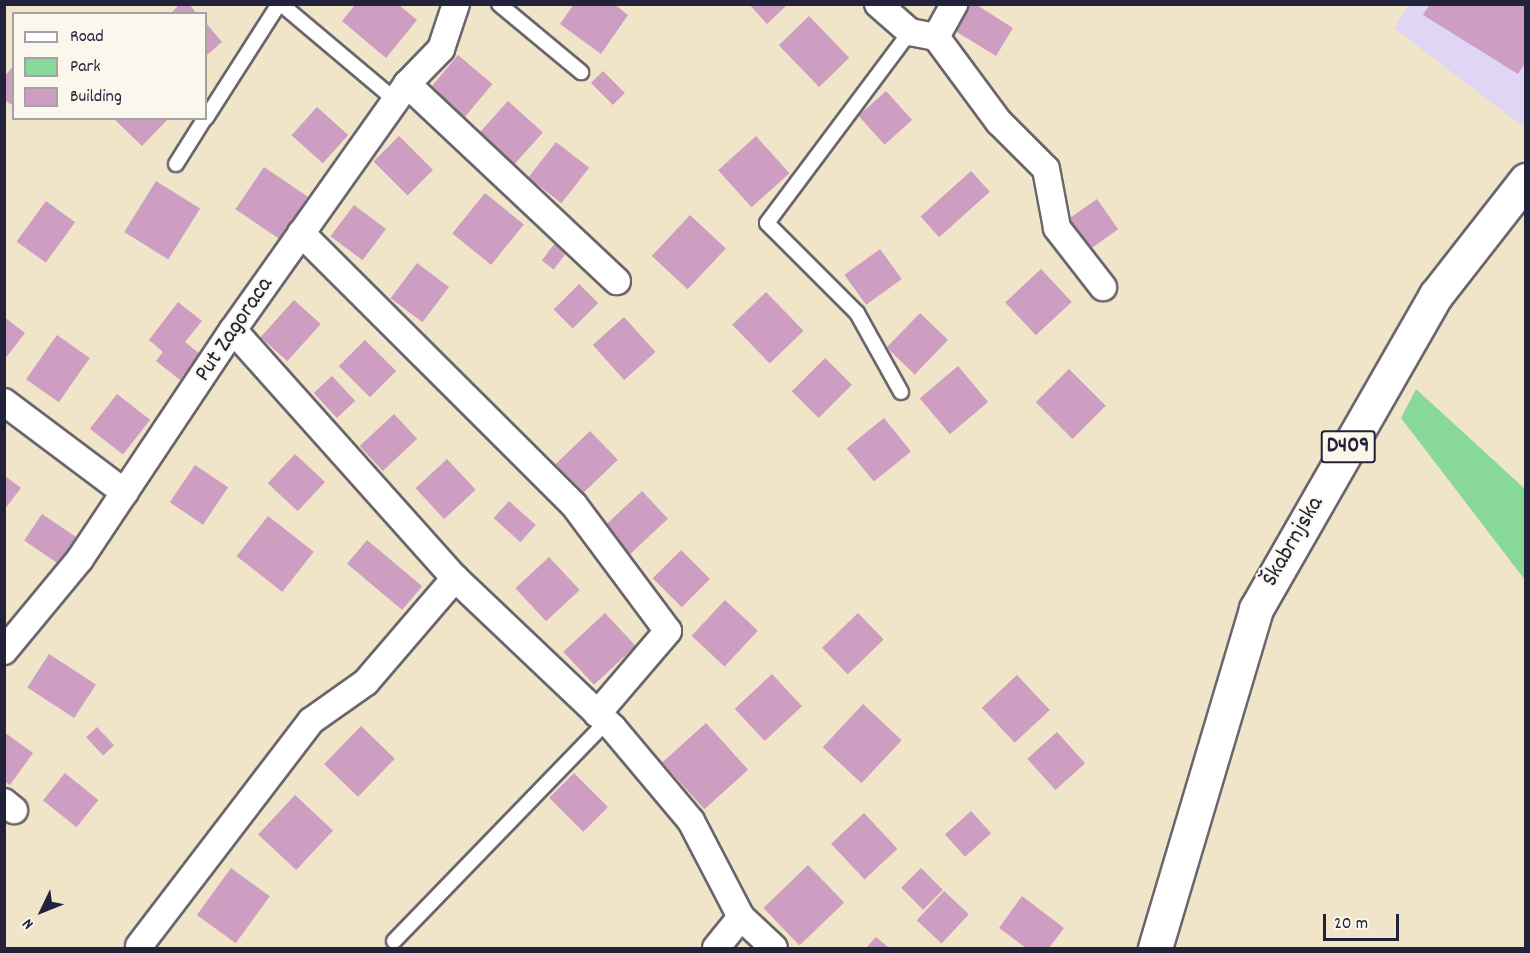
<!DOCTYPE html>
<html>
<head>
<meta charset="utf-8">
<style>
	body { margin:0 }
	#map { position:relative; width:1530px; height:953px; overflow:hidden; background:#f0e5c9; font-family:Dekko,sans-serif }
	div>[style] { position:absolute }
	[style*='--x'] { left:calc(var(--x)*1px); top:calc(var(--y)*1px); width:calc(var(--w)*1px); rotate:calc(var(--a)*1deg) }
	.built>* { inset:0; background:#dfd5f5 }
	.green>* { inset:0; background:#88d999 }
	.building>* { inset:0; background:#cd9ec1; transform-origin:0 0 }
	.roads { filter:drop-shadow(2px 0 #6a666d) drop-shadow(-2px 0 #6a666d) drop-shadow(0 2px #6a666d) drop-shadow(0 -2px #6a666d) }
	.service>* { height:14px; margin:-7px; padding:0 7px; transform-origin:7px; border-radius:7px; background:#fff }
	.minor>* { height:26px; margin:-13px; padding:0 13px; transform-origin:13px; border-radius:13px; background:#fff }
	.primary>* { height:33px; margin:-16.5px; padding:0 16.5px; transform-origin:16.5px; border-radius:16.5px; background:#fff }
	span { translate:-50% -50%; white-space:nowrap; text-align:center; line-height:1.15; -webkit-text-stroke:4.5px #fbf7ec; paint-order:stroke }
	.shield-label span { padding:2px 4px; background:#fbf7ec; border:2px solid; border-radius:4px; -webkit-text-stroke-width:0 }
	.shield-label { font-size:22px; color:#22223b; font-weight:700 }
	.street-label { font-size:24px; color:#22223b }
	.frame { position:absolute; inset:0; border:6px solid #22223b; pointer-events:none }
	.legend { position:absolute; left:12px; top:12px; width:195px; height:108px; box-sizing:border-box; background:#fbf7ec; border:2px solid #a4a2a5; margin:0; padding:8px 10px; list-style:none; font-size:18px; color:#22223b }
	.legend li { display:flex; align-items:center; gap:12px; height:30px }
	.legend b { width:30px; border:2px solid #a4a2a5 }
	.north { position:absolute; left:12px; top:881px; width:60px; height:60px; -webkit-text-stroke:4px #fbf7ec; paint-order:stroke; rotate:227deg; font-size:16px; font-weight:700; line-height:24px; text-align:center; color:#22223b }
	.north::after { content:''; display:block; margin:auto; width:21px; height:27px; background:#22223b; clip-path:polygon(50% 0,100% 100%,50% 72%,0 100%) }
	.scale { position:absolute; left:1323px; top:914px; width:76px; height:27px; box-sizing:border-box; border:3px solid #22223b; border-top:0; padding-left:8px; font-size:18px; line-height:21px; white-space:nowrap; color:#22223b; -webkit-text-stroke:4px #fbf7ec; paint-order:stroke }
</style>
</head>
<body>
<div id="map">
	<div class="built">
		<div style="clip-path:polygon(1408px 5px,1525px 5px,1525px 128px,1394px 28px)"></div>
	</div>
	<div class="green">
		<div style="clip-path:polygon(1416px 389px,1525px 489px,1525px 580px,1401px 418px)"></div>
	</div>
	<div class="building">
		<div style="clip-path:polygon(180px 4px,189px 4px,197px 14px,170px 14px)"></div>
		<div style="clip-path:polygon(356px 4px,398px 4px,417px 20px,386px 58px,342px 21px)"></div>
		<div style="clip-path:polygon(574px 4px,614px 4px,628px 15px,601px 54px,560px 24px)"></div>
		<div style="clip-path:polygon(749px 4px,788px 4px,767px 24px)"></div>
		<div style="clip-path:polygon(967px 4px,975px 4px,1013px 28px,996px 56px,952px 29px)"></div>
		<div style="clip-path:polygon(1430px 4px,1526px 4px,1526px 62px,1518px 74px,1423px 15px)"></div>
		<div style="left:809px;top:16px;width:58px;height:42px;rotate:46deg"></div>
		<div style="clip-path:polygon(206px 23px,222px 42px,206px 56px)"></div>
		<div style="left:458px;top:55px;width:45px;height:47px;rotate:40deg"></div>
		<div style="clip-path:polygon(14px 65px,14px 106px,4px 100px,4px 77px)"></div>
		<div style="left:603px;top:71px;width:31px;height:17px;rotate:45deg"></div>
		<div style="left:886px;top:91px;width:39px;height:37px;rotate:48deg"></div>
		<div style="left:508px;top:101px;width:47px;height:47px;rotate:42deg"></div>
		<div style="left:317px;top:107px;width:42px;height:38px;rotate:42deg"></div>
		<div style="clip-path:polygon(113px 118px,169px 118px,142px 146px)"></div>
		<div style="left:399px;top:136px;width:48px;height:36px;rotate:45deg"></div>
		<div style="left:756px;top:136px;width:50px;height:51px;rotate:48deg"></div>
		<div style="left:556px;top:142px;width:42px;height:45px;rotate:38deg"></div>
		<div style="left:264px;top:167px;width:53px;height:51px;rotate:34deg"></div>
		<div style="left:971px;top:171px;width:28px;height:68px;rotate:48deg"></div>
		<div style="left:156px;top:181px;width:52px;height:60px;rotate:32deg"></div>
		<div style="left:485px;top:193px;width:50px;height:52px;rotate:39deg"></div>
		<div style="left:1097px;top:199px;width:37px;height:35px;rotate:55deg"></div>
		<div style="left:46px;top:201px;width:36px;height:50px;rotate:36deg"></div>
		<div style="left:354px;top:205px;width:40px;height:39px;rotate:37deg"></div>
		<div style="left:690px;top:215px;width:49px;height:56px;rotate:43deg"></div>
		<div style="left:558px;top:239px;width:15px;height:27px;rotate:37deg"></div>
		<div style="left:880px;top:249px;width:37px;height:44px;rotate:54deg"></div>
		<div style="left:417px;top:263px;width:40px;height:44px;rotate:37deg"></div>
		<div style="left:1041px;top:269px;width:45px;height:49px;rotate:47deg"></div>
		<div style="left:579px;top:284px;width:27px;height:36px;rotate:45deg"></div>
		<div style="left:766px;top:292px;width:54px;height:47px;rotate:46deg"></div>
		<div style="left:294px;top:300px;width:36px;height:50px;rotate:42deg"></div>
		<div style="clip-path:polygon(178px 302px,202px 321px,185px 342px,200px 354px,180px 380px,156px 361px,163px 352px,149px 340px)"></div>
		<div style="left:920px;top:313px;width:39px;height:48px;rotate:44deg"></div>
		<div style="clip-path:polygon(4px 317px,25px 333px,4px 360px)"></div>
		<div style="left:624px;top:317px;width:47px;height:42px;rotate:48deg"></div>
		<div style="left:57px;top:335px;width:40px;height:54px;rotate:35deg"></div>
		<div style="left:365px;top:340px;width:44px;height:37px;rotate:45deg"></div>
		<div style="left:825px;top:358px;width:38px;height:47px;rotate:45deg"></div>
		<div style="left:958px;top:366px;width:47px;height:50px;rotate:50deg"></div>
		<div style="left:1069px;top:369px;width:52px;height:47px;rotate:45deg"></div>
		<div style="left:332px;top:376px;width:34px;height:25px;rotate:47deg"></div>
		<div style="left:117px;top:394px;width:42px;height:44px;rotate:38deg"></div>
		<div style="left:394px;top:414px;width:34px;height:47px;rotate:47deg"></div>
		<div style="left:884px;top:418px;width:43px;height:48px;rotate:51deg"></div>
		<div style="left:590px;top:431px;width:40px;height:48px;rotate:46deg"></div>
		<div style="left:295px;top:454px;width:41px;height:40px;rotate:43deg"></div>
		<div style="left:447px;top:459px;width:42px;height:43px;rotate:47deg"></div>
		<div style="left:195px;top:465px;width:40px;height:45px;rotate:34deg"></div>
		<div style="clip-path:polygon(4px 475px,21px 488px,4px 510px)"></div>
		<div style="left:642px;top:491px;width:38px;height:52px;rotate:47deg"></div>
		<div style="left:509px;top:501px;width:36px;height:23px;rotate:42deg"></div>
		<div style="left:42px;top:514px;width:41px;height:32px;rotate:34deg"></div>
		<div style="left:268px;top:516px;width:58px;height:51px;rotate:38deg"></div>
		<div style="left:367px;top:540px;width:72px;height:31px;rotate:40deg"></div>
		<div style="left:681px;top:550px;width:41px;height:40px;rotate:45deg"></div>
		<div style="left:549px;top:557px;width:45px;height:46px;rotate:47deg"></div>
		<div style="left:725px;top:600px;width:45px;height:49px;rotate:43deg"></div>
		<div style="left:605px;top:613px;width:45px;height:57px;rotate:47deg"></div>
		<div style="left:858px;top:613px;width:37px;height:50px;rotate:46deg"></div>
		<div style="left:49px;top:654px;width:56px;height:40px;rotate:33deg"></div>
		<div style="left:772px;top:674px;width:44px;height:51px;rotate:47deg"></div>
		<div style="left:1017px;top:675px;width:48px;height:48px;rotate:47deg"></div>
		<div style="left:863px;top:704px;width:53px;height:59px;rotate:43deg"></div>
		<div style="left:706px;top:723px;width:63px;height:59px;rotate:48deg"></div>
		<div style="left:361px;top:726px;width:47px;height:53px;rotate:44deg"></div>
		<div style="left:97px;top:727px;width:25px;height:15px;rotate:47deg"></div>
		<div style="clip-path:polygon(4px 732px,33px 753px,10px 785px,4px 781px)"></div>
		<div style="left:1057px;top:732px;width:42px;height:40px;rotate:48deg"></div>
		<div style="left:65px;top:773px;width:43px;height:35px;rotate:39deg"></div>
		<div style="left:574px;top:773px;width:48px;height:35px;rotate:45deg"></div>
		<div style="left:295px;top:795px;width:52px;height:54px;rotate:43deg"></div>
		<div style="left:971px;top:811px;width:30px;height:35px;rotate:48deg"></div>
		<div style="left:864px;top:813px;width:49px;height:45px;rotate:47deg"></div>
		<div style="left:808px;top:865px;width:52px;height:62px;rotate:46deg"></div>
		<div style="left:231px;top:868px;width:48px;height:58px;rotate:36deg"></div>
		<div style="left:921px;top:868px;width:31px;height:28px;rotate:45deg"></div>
		<div style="left:944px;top:891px;width:34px;height:40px;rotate:43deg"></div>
		<div style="clip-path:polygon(1022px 896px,1064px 928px,1049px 948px,1026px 948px,999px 928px)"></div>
		<div style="clip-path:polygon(876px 937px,889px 948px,866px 948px)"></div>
	</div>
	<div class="roads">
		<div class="service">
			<div style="--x:281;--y:4;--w:149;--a:40.1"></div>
			<div style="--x:499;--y:4;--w:107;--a:39.7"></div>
			<div style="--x:206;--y:118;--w:135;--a:-57.4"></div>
			<div style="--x:176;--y:164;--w:54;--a:-57.8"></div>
			<div style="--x:901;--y:392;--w:90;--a:-119.1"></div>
			<div style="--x:857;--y:313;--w:127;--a:-135"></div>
			<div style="--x:767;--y:223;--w:239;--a:-53.2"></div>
			<div style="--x:394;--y:941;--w:305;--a:-45.9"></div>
		</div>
		<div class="minor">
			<div style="--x:878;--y:4;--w:43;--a:41.2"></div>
			<div style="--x:910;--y:32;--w:26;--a:11"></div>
			<div style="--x:936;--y:37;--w:106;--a:53.5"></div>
			<div style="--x:999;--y:122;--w:66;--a:45"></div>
			<div style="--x:1046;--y:169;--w:60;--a:79.4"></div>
			<div style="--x:1057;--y:228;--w:75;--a:52.1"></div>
			<div style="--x:936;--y:37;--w:38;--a:-61"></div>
			<div style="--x:407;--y:84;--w:288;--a:43.2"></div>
			<div style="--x:301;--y:233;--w:385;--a:44.9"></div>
			<div style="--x:574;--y:505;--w:157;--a:53.3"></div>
			<div style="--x:668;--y:631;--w:109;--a:130.5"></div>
			<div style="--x:233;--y:330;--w:333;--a:48.2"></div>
			<div style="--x:455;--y:578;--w:218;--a:43.5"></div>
			<div style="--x:613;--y:728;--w:121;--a:50"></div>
			<div style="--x:691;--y:821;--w:108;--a:62.5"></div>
			<div style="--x:741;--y:917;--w:45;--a:43.2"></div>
			<div style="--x:4;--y:402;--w:151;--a:36.9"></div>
			<div style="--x:4;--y:651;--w:119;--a:-50.4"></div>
			<div style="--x:80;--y:559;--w:275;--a:-56.3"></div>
			<div style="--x:233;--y:330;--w:301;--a:-54.7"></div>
			<div style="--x:407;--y:84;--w:49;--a:-45.8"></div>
			<div style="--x:441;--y:49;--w:47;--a:-71.6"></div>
			<div style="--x:4;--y:802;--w:13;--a:39"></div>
			<div style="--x:139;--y:946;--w:283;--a:-52.6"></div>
			<div style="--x:311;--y:721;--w:67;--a:-35.3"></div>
			<div style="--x:366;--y:682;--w:137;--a:-49.4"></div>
			<div style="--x:716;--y:948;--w:40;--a:-51"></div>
		</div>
		<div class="primary">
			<div style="--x:1155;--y:948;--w:354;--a:-73.4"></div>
			<div style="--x:1256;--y:609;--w:362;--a:-60.2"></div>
			<div style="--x:1436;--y:295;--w:146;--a:-52"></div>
		</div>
	</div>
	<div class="shield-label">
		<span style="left:1348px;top:447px">D409</span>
	</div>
	<div class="street-label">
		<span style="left:235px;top:330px;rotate:-56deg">Put Zagoraca</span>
		<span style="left:1294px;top:542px;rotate:-60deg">Škabrnjska</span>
	</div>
	<div class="frame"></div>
	<ul class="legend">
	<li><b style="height:8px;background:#fff"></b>Road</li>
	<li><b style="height:16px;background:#88d999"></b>Park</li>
	<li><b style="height:16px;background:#cd9ec1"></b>Building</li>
	</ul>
	<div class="north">N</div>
	<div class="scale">20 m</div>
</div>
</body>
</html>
